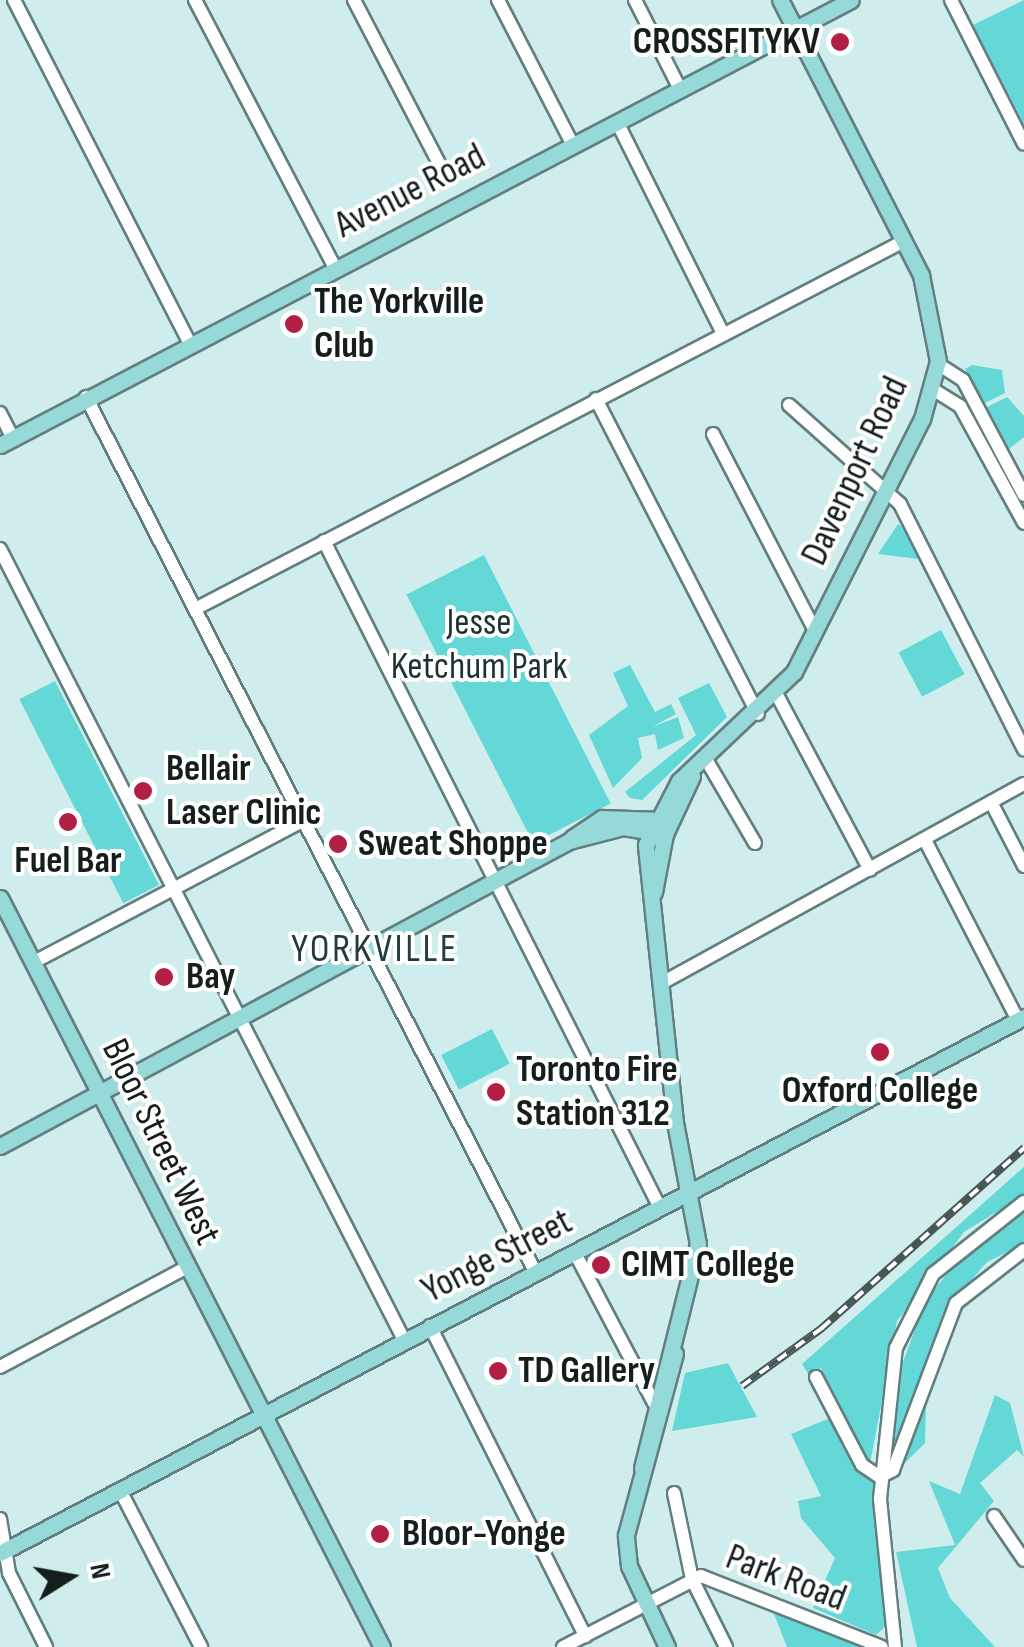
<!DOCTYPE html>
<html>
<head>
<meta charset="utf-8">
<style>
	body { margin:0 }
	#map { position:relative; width:1024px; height:1647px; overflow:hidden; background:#cfedec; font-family:"Sofia Sans Condensed",sans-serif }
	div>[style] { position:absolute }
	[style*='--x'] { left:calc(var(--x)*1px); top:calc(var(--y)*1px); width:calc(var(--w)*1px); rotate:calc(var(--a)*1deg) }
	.green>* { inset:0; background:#64d7d7; transform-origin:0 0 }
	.roads { filter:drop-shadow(2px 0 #637e7e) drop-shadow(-2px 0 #637e7e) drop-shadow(0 2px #637e7e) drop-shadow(0 -2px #637e7e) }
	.minor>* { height:12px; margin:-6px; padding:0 6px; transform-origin:6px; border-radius:6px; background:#fff }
	.major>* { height:15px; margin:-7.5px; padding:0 7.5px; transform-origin:7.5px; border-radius:7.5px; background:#95d9d9 }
	.rail>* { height:8px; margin-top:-4px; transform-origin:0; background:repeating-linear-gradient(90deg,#fff 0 11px,#475756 0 22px); box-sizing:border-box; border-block:2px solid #475756 }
	.dots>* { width:28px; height:28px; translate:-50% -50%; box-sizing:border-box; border:5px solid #fff; border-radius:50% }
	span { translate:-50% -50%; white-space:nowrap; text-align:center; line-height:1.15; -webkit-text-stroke:8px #fff; paint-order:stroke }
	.poi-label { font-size:38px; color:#131e1d; font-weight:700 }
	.right { translate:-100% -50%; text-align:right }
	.left { translate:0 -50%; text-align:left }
	.street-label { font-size:38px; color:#131e1d }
	.park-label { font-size:38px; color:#1d3333 }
	.neighbourhood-label { font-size:40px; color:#223b3b; letter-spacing:2.5px }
	.north { position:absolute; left:20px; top:1527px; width:100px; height:100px; -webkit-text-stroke:8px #fff; paint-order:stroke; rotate:79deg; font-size:28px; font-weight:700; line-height:40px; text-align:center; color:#131e1d }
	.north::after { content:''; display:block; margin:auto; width:35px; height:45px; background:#131e1d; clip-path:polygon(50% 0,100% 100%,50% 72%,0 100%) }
</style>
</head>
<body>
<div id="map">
	<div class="green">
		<div style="clip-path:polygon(1024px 0,1024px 124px,973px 25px)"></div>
		<div style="clip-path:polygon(972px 365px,1002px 370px,1005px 393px,985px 403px,965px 369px)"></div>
		<div style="clip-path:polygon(1007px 397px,1024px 416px,1024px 437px,1009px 449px,987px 407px)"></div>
		<div style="clip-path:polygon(898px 524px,901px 526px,919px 559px,878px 554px)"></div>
		<div style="left:484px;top:555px;width:279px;height:87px;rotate:63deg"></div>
		<div style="left:941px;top:630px;width:50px;height:48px;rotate:62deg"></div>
		<div style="clip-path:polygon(630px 665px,655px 712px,671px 704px,676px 714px,652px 727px,678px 717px,684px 738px,658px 750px,655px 734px,638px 738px,642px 758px,613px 788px,589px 735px,628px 706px,613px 673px)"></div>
		<div style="left:55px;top:681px;width:229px;height:40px;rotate:63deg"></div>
		<div style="clip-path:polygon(709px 683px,727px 717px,642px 800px,630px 798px,625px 792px,696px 735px,678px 698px)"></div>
		<div style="left:492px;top:1029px;width:39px;height:57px;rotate:63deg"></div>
		<div style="clip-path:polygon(1024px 1167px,1024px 1195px,964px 1232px,897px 1321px,870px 1464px,821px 1368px,809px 1375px,802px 1364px)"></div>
		<div style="clip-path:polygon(1024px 1212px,1024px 1244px,987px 1262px,943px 1313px,891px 1457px,901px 1367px,926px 1300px,959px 1259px)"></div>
		<div style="clip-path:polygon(728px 1363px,757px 1417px,672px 1431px,685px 1373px)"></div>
		<div style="clip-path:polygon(995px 1395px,1010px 1403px,1024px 1457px,1017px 1450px,980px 1483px,994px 1501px,938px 1568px,950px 1598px,995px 1647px,917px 1647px,896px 1552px,955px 1545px,929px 1481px,960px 1494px)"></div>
		<div style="clip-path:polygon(926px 1404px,925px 1443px,901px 1467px,922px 1403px)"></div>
		<div style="clip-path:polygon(830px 1418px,873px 1481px,886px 1626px,876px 1635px,813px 1608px,835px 1558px,801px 1518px,798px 1501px,821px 1496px,791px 1434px)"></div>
		<div style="clip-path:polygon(772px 1609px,867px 1647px,787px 1647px)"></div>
	</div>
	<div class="roads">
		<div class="minor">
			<div style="--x:14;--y:0;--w:384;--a:62.9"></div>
			<div style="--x:195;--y:0;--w:300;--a:62.4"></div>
			<div style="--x:354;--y:0;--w:186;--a:62.5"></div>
			<div style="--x:498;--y:0;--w:163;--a:62.7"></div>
			<div style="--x:635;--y:0;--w:100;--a:63.2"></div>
			<div style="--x:951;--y:0;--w:161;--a:63.1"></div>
			<div style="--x:617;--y:122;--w:237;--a:63.4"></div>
			<div style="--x:938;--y:364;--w:30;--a:33"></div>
			<div style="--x:963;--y:380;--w:130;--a:62.1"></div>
			<div style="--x:934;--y:390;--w:31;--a:32"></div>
			<div style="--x:960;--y:406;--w:133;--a:61.3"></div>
			<div style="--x:86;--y:397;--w:985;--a:62.81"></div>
			<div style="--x:596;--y:399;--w:354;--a:62.8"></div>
			<div style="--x:789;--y:405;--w:149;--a:41.7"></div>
			<div style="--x:900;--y:504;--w:275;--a:63.2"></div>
			<div style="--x:0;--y:413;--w:28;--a:63"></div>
			<div style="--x:713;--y:434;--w:222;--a:62.6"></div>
			<div style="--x:324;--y:541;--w:747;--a:63.26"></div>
			<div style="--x:0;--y:549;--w:888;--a:62.94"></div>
			<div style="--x:195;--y:609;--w:799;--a:-27.43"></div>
			<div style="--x:777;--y:695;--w:198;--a:62"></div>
			<div style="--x:707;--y:761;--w:95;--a:59.7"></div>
			<div style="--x:991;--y:802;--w:72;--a:62.7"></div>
			<div style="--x:925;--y:840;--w:203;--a:62.7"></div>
			<div style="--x:34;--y:962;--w:306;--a:-27.7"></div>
			<div style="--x:660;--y:984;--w:415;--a:-28.8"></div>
			<div style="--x:575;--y:1253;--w:170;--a:62.2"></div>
			<div style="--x:430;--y:1326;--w:347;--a:63.4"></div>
			<div style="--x:0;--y:1367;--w:212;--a:-28.1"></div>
			<div style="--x:816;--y:1377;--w:99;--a:62.4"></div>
			<div style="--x:862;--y:1465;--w:22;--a:34"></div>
			<div style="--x:880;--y:1477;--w:15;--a:-28"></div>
			<div style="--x:893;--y:1470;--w:178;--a:-69.3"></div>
			<div style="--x:956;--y:1303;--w:86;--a:-37.9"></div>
			<div style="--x:120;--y:1490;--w:177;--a:62.7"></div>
			<div style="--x:674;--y:1493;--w:88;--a:78.2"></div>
			<div style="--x:692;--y:1579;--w:76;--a:63.4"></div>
			<div style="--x:994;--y:1516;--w:53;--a:55.7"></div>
			<div style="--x:0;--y:1519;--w:55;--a:80.5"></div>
			<div style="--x:9;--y:1573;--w:83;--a:63.4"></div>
			<div style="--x:563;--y:1647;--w:155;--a:-27.2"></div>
			<div style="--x:701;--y:1576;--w:194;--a:21.4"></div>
			<div style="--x:895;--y:1647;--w:149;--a:-95.8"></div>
			<div style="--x:880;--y:1499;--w:152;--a:-84"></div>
			<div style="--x:896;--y:1348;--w:83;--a:-63.4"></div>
			<div style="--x:933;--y:1274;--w:116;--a:-38.4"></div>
		</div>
		<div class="major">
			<div style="--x:0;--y:445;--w:960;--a:-27.61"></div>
			<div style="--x:572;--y:838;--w:36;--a:-34"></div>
			<div style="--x:602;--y:818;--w:59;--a:1.9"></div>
			<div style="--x:654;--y:892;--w:59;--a:-79.3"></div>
			<div style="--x:665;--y:834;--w:64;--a:-65"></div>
			<div style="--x:0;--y:898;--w:841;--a:62.98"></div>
			<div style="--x:0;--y:1146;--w:646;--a:-28.19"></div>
			<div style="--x:569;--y:841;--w:56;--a:-14.5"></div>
			<div style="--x:623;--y:827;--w:43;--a:9.5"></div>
			<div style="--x:642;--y:1468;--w:231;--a:-76"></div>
			<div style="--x:698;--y:1244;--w:124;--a:-100.7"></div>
			<div style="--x:675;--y:1122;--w:279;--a:-96"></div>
			<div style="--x:646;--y:845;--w:72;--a:-62.7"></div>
			<div style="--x:679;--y:781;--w:158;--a:-43.5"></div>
			<div style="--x:794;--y:672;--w:284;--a:-63.2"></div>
			<div style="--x:922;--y:419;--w:60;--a:-74.6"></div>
			<div style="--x:938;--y:361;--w:88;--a:-101.2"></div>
			<div style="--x:921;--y:275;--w:309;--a:-117.1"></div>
			<div style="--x:0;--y:1553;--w:1156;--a:-27.63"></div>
			<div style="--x:667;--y:1647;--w:89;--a:-115.1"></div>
			<div style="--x:629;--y:1566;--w:31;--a:-96"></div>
			<div style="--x:626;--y:1535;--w:188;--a:-74.9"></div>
		</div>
	</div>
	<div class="rail">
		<div style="--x:742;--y:1386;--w:99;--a:-35.9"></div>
		<div style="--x:822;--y:1328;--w:271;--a:-41.7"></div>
	</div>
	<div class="dots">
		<div style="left:840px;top:42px;background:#b21f44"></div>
		<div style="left:294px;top:324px;background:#b21f44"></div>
		<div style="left:143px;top:791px;background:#b21f44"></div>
		<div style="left:68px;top:822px;background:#b21f44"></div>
		<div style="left:338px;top:844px;background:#b21f44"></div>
		<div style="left:164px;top:977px;background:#b21f44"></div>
		<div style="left:880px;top:1052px;background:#b21f44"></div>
		<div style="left:496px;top:1092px;background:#b21f44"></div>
		<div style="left:601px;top:1265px;background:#b21f44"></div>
		<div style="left:498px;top:1371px;background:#b21f44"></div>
		<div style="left:380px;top:1534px;background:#b21f44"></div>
	</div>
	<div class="poi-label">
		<span class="right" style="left:820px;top:42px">CROSSFITYKV</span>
		<span class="left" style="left:314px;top:324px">The Yorkville<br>Club</span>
		<span class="left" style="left:166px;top:791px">Bellair<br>Laser Clinic</span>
		<span class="left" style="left:358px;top:844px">Sweat Shoppe</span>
		<span style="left:68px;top:861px">Fuel Bar</span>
		<span class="left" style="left:186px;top:977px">Bay</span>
		<span class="left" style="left:516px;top:1092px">Toronto Fire<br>Station 312</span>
		<span style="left:880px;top:1091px">Oxford College</span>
		<span class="left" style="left:621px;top:1265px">CIMT College</span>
		<span class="left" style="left:518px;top:1371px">TD Gallery</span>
		<span class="left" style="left:402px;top:1534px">Bloor-Yonge</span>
	</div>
	<div class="street-label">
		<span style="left:410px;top:191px;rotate:-27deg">Avenue Road</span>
		<span style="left:855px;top:471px;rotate:-65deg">Davenport Road</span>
		<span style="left:161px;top:1142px;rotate:64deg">Bloor Street West</span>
		<span style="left:497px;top:1256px;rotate:-27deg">Yonge Street</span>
		<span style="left:786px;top:1578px;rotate:21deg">Park Road</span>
	</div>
	<div class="park-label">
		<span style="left:479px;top:645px">Jesse<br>Ketchum Park</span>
	</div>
	<div class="neighbourhood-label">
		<span style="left:375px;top:949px">YORKVILLE</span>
	</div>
	<div class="north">N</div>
</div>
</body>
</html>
